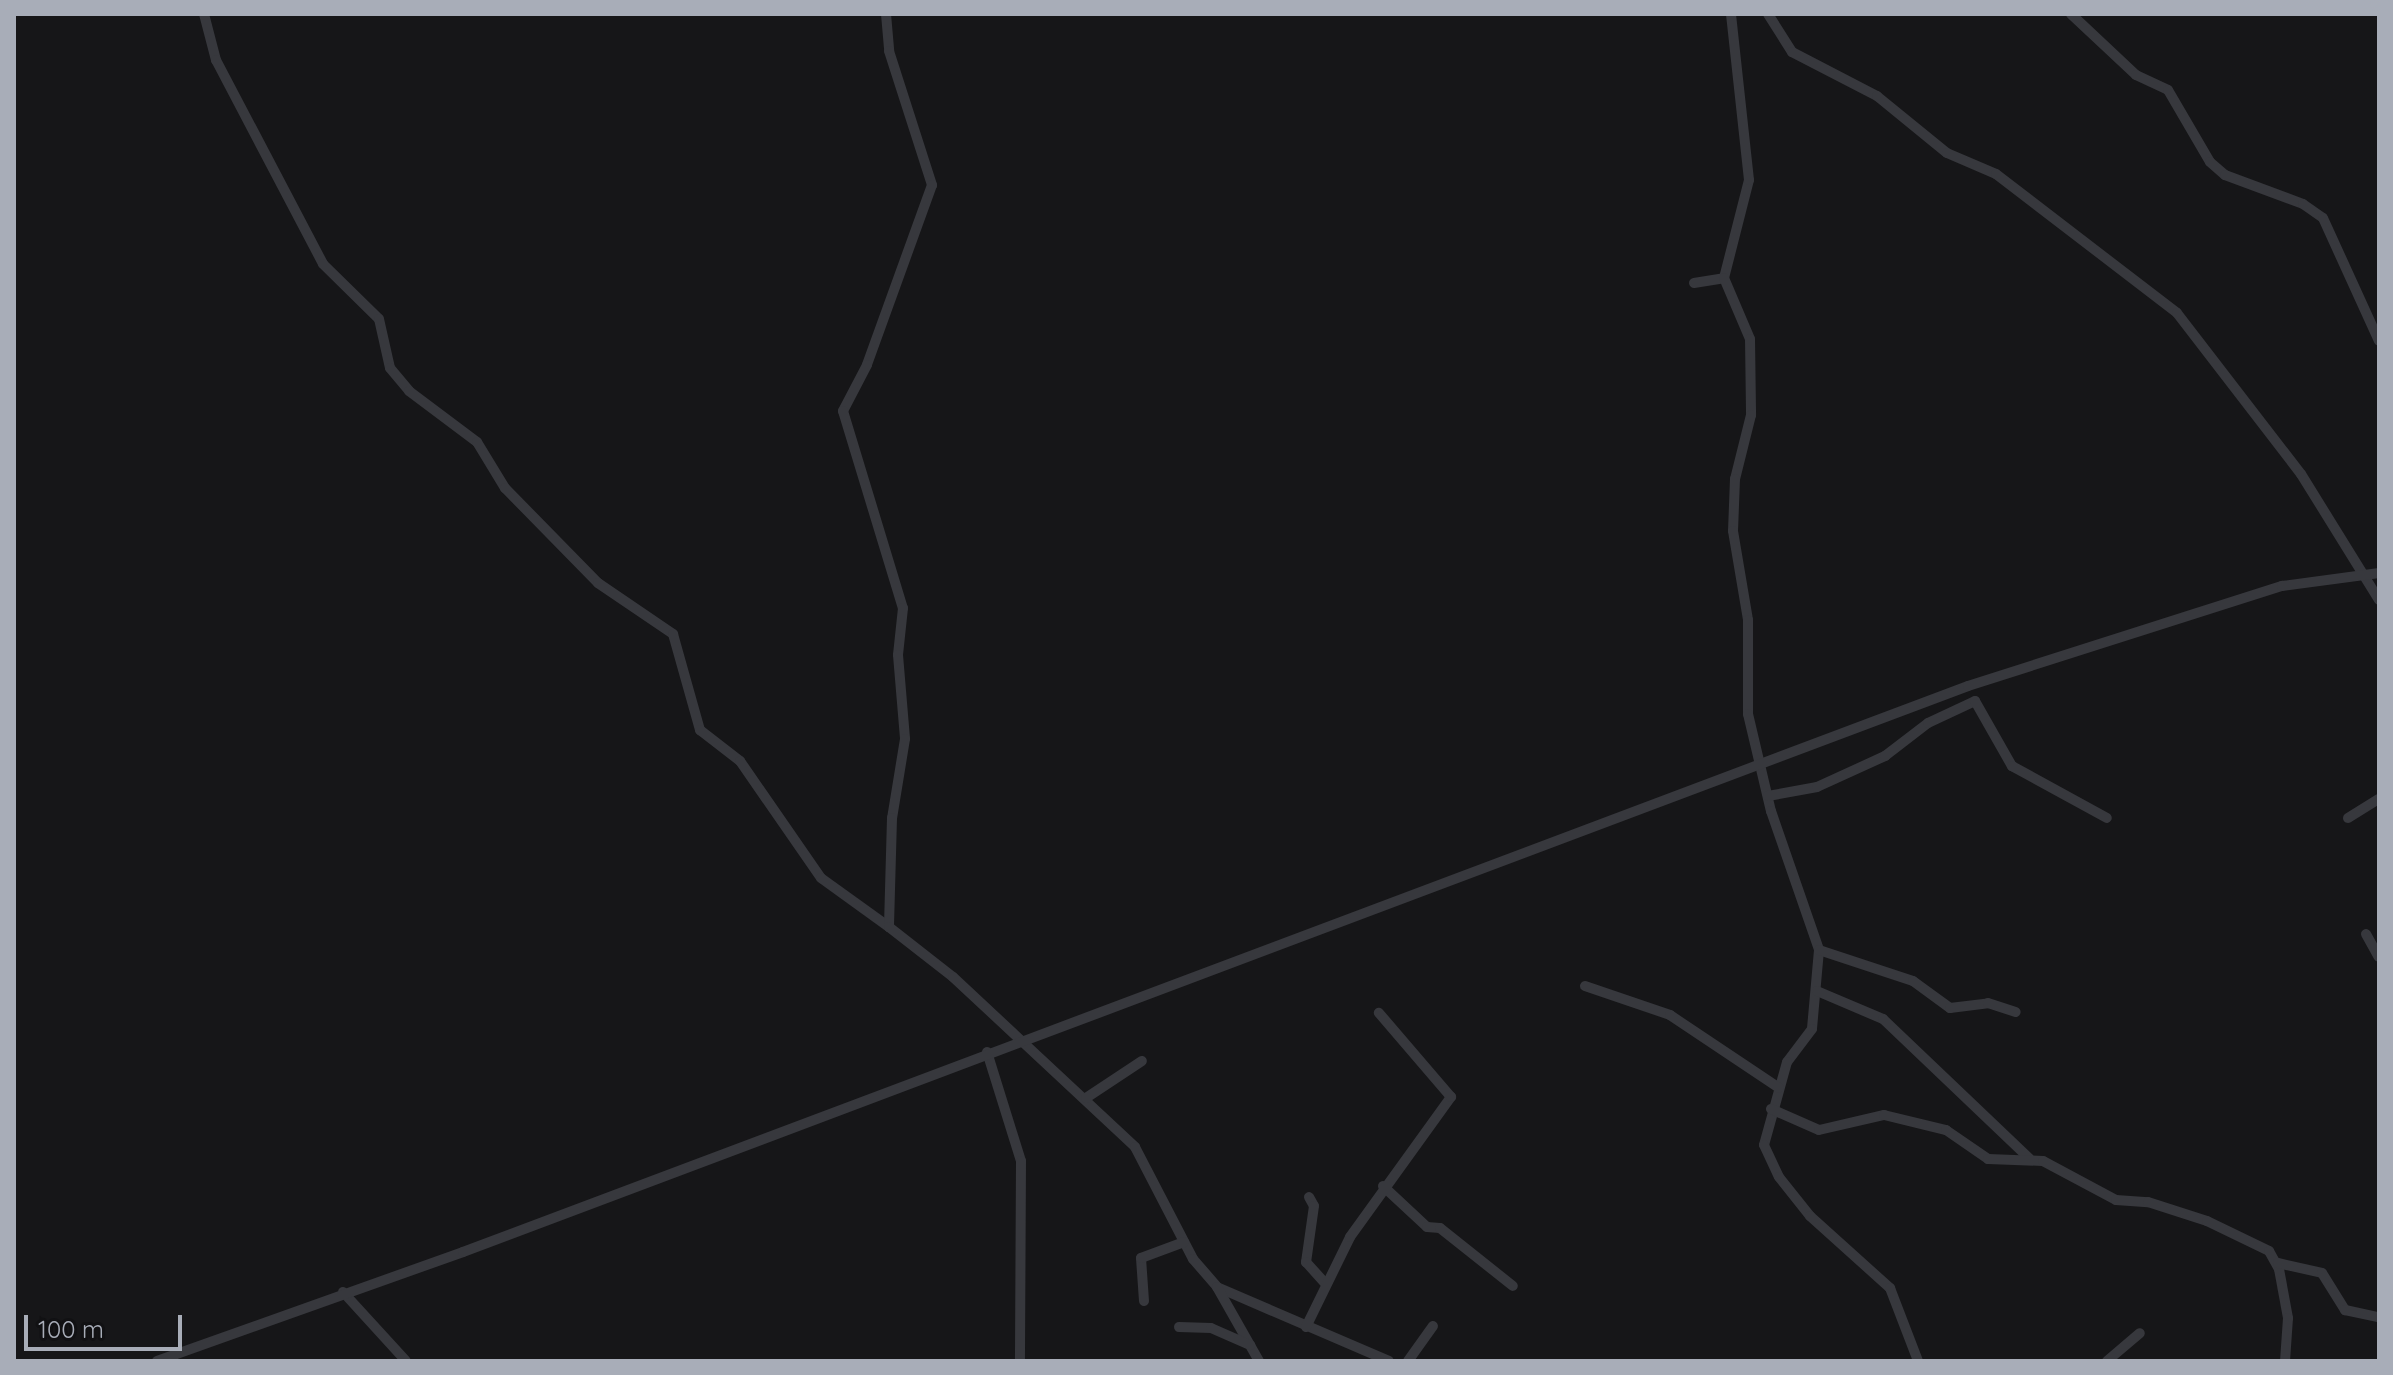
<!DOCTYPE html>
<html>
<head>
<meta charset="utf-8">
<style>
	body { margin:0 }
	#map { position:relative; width:2393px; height:1375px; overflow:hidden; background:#161618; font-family:Quicksand,sans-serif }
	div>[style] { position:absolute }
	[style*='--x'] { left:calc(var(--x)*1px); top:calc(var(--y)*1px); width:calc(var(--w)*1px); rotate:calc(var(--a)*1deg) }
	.minor>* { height:10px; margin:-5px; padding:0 5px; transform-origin:5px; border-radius:5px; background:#37383d }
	span { translate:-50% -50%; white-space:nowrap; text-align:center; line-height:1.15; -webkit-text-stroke:6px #111113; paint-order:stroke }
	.frame { position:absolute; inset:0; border:16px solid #a8adb8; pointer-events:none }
	.scale { position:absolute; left:24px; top:1315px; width:158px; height:36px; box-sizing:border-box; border:4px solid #a8adb8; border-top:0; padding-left:10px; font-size:24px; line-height:28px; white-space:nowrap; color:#a8adb8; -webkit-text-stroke:6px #111113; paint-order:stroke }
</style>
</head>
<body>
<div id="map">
	<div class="minor">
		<div style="--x:204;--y:14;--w:48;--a:75.4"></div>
		<div style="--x:216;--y:60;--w:230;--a:62.3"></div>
		<div style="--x:323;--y:264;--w:78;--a:44.5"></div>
		<div style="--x:379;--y:319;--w:50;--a:77.3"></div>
		<div style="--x:390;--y:368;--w:30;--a:50"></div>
		<div style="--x:409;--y:391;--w:85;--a:36.9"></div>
		<div style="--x:477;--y:442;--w:54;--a:58.7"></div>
		<div style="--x:505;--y:488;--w:133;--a:45.6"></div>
		<div style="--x:598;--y:583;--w:91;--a:34.2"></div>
		<div style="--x:673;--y:634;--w:100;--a:74.3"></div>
		<div style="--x:700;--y:730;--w:51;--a:37.8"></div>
		<div style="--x:740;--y:761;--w:142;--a:55.3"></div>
		<div style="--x:821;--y:878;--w:84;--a:35.8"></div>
		<div style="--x:886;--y:14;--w:37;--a:85"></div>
		<div style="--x:889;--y:51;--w:141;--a:72.2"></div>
		<div style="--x:932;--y:185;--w:191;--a:109.9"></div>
		<div style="--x:867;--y:365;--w:52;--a:117.6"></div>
		<div style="--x:843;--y:411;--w:206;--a:73.1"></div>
		<div style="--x:903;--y:608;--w:47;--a:96.1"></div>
		<div style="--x:898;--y:655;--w:84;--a:85.2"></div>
		<div style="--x:905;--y:739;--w:80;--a:99.3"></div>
		<div style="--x:892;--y:818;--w:109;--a:91.6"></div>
		<div style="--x:889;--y:927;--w:81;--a:38"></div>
		<div style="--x:953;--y:977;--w:249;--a:43"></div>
		<div style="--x:1135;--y:1147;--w:126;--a:62.6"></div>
		<div style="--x:1193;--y:1259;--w:37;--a:49"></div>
		<div style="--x:1217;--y:1287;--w:187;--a:23.3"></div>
		<div style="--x:1768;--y:14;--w:45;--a:57.7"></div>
		<div style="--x:1792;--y:52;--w:96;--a:27.4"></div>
		<div style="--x:1877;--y:96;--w:90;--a:39.2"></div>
		<div style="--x:1947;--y:153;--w:53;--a:23.2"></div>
		<div style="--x:1996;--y:174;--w:228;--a:37.5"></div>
		<div style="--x:2177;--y:313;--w:203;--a:52.4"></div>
		<div style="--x:2301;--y:474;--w:148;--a:58.2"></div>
		<div style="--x:2071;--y:14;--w:89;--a:43.2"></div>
		<div style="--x:2136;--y:75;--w:35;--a:25"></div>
		<div style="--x:2168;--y:90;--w:83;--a:59.7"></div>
		<div style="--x:2210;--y:162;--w:20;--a:41"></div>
		<div style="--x:2225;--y:175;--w:83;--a:20.4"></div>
		<div style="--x:2303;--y:204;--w:24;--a:35"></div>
		<div style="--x:2323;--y:218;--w:135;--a:65.5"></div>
		<div style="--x:1724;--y:278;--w:101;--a:-75.7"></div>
		<div style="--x:1749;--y:180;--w:167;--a:-96.2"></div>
		<div style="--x:1694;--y:283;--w:30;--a:-9"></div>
		<div style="--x:1724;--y:278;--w:66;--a:66.9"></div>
		<div style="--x:1750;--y:339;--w:76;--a:89.2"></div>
		<div style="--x:1751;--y:415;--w:66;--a:104"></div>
		<div style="--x:1735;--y:479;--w:52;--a:92.2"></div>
		<div style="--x:1733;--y:531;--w:90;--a:80.4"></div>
		<div style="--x:1748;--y:620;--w:94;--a:90"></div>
		<div style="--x:1748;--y:714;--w:100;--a:76.7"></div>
		<div style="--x:1771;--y:811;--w:147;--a:70.9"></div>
		<div style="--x:1819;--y:950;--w:79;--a:95.1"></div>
		<div style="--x:1812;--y:1029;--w:41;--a:127.1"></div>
		<div style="--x:1787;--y:1062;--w:86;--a:105.5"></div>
		<div style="--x:1764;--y:1145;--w:35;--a:65"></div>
		<div style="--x:1779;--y:1177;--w:50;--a:51.5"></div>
		<div style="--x:1810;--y:1216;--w:108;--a:42"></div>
		<div style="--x:1890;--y:1288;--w:78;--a:69"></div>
		<div style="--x:1768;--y:796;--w:50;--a:-10.4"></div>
		<div style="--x:1817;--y:787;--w:75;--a:-24.5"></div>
		<div style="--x:1885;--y:756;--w:54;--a:-37.5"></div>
		<div style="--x:1928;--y:723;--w:52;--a:-25.1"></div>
		<div style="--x:1975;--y:701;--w:75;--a:60.4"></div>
		<div style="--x:2012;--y:766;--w:108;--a:28.7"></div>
		<div style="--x:2348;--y:818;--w:36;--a:-32"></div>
		<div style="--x:2366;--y:934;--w:26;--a:61"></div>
		<div style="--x:1819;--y:950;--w:99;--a:18.3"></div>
		<div style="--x:1913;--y:981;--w:46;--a:36.1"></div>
		<div style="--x:1950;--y:1008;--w:38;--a:-7"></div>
		<div style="--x:1988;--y:1003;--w:29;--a:18"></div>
		<div style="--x:1585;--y:986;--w:90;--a:18.8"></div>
		<div style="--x:1670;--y:1015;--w:131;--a:33.8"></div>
		<div style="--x:1817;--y:991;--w:72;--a:23"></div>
		<div style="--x:1883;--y:1019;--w:202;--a:43.6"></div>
		<div style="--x:987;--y:1052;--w:114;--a:72.7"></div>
		<div style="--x:1021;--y:1161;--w:200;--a:90.3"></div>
		<div style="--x:1086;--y:1098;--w:67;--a:-33.5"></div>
		<div style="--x:1771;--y:1109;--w:52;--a:23.6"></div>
		<div style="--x:1819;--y:1130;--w:67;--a:-13"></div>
		<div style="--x:1884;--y:1115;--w:64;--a:13.6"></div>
		<div style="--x:1946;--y:1130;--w:51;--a:34.6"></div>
		<div style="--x:1988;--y:1159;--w:55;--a:2.1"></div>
		<div style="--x:2043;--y:1161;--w:83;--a:28.1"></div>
		<div style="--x:2116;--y:1200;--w:32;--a:4"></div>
		<div style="--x:2148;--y:1202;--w:62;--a:17.9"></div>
		<div style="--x:2207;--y:1221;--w:69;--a:25.8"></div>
		<div style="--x:2269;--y:1251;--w:21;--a:61"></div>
		<div style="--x:2279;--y:1269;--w:50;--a:79.6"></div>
		<div style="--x:2288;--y:1318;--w:43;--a:94"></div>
		<div style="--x:1383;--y:1186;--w:60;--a:43"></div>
		<div style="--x:1427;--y:1227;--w:13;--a:4"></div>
		<div style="--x:1440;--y:1228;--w:93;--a:38.5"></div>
		<div style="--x:1309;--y:1197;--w:10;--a:61"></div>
		<div style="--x:1314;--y:1206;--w:57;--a:98.1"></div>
		<div style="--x:1306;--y:1262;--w:27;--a:48"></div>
		<div style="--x:2278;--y:1263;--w:45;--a:12.8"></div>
		<div style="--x:2322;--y:1273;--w:44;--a:58.1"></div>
		<div style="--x:2345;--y:1310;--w:35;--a:12"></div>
		<div style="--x:1217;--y:1287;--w:85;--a:60.4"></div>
		<div style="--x:343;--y:1292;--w:93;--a:47.6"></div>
		<div style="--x:1144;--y:1301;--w:43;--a:-94"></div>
		<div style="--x:1141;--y:1258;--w:46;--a:-20.4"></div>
		<div style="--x:1179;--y:1327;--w:32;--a:2"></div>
		<div style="--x:1211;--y:1328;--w:43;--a:23.6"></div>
		<div style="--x:1306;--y:1327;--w:100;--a:-63.9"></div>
		<div style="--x:1350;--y:1237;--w:173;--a:-54.2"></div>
		<div style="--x:1451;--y:1097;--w:111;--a:-130.6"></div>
		<div style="--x:157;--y:1361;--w:325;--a:-19.6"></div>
		<div style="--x:463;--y:1252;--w:1608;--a:-20.61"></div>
		<div style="--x:1968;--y:686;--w:330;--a:-17.7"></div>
		<div style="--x:2282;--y:586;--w:98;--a:-7.6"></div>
		<div style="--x:1408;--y:1361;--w:43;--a:-54.5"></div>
		<div style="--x:2107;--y:1361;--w:43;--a:-40.3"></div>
	</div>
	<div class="frame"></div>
	<div class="scale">100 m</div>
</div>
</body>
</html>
